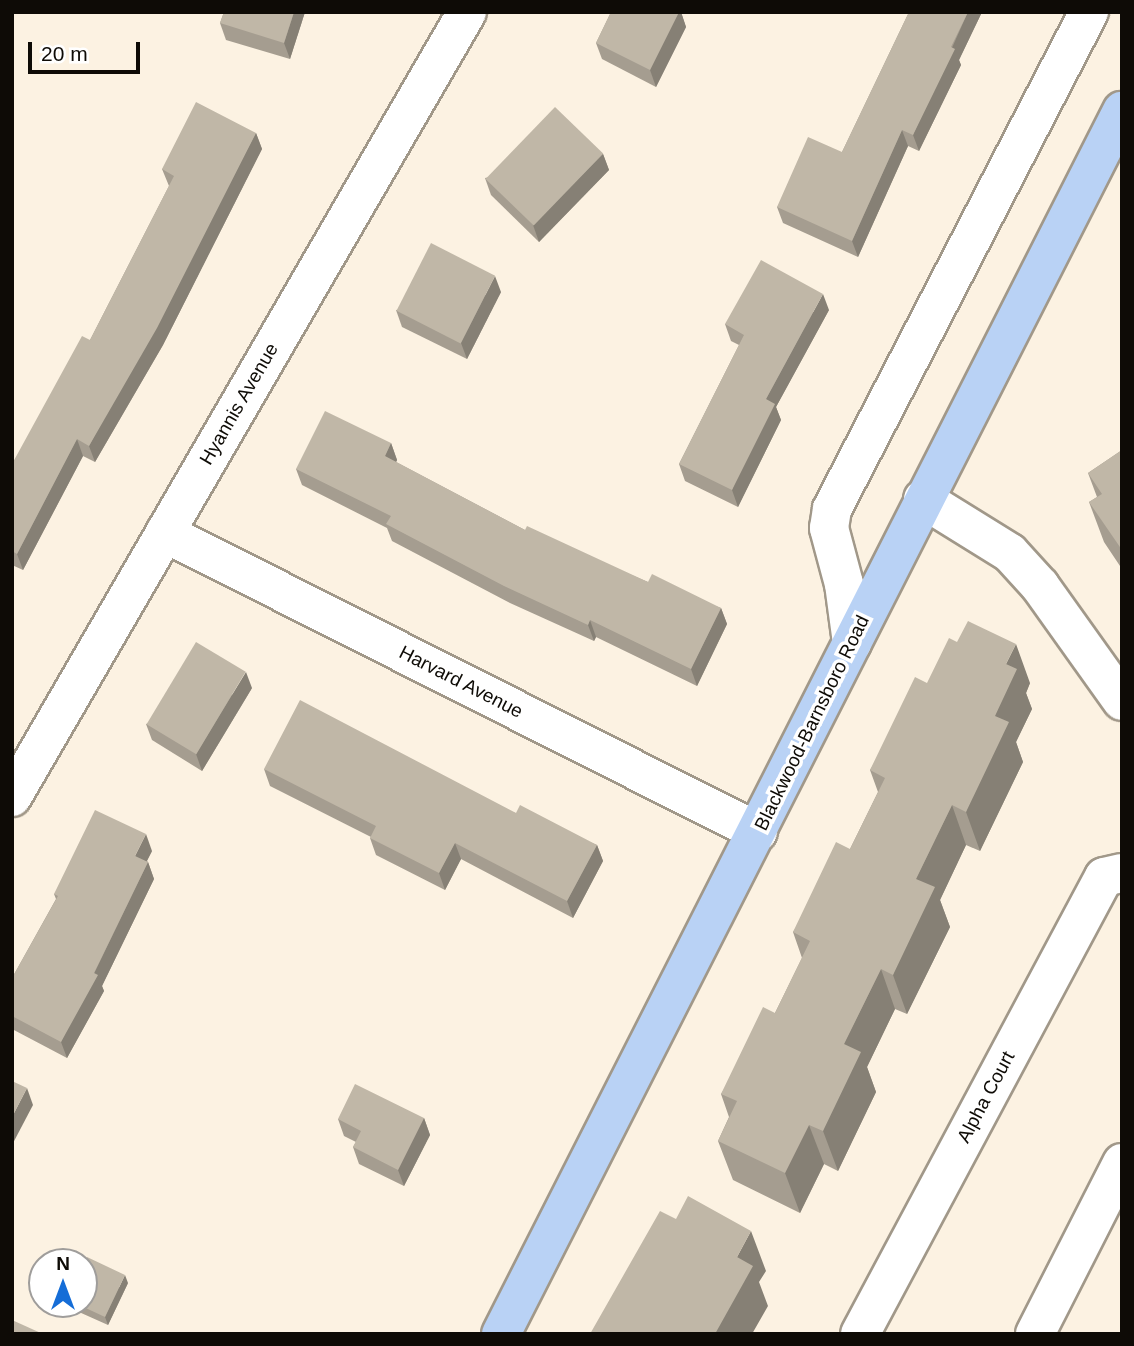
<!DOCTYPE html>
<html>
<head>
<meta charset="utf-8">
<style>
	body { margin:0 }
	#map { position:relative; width:1134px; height:1346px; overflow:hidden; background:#fcf2e2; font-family:Arial,sans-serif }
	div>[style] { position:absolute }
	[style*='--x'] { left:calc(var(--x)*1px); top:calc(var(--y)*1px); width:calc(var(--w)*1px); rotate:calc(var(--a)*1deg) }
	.roads { filter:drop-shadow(2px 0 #a19889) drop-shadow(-2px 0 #a19889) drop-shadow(0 2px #a19889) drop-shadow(0 -2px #a19889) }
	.minor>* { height:38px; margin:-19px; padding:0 19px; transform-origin:19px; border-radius:19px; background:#fff }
	.major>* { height:38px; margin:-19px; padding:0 19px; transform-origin:19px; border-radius:19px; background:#b9d2f5 }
	.wall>* { inset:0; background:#a59d90 }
	.shaded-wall>* { inset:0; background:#868075 }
	.building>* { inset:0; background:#c0b7a7; transform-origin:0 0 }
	span { translate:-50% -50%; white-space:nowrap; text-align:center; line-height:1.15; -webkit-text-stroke:7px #fff; paint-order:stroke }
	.street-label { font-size:19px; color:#0e0b06 }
	.frame { position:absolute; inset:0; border:14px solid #0e0b06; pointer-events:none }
	.north { position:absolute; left:28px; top:1248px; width:70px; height:70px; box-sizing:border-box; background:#fff; border:2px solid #9f9d9b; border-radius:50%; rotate:0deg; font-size:19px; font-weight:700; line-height:28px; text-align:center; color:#0e0b06 }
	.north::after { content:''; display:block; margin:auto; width:24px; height:32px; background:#156dd7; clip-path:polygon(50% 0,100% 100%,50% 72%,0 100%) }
	.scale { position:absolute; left:28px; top:42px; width:112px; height:32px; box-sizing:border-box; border:4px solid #0e0b06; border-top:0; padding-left:9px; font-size:21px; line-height:24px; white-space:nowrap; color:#0e0b06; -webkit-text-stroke:5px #fff; paint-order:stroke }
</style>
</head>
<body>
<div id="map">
	<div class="roads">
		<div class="minor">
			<div style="--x:923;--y:499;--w:102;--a:31.8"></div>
			<div style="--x:1010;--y:553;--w:45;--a:47.7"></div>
			<div style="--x:1040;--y:586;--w:141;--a:54.5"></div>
			<div style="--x:165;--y:533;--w:664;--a:26.76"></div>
			<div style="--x:852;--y:643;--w:60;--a:-97.7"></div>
			<div style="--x:844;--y:584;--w:58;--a:-105"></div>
			<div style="--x:829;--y:528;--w:19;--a:-81"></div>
			<div style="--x:832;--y:509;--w:560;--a:-62.66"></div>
			<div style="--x:12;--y:797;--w:907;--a:-59.9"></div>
			<div style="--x:860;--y:1334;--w:518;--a:-61.9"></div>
			<div style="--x:1104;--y:877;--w:18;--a:-13"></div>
			<div style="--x:1035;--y:1334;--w:192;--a:-63"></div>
		</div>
		<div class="major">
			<div style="--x:501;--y:1334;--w:1372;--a:-63.08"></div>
		</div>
	</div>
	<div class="wall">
		<div style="clip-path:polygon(224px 12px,305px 12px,290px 59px,226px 40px,220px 23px)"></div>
		<div style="clip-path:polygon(611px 12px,681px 12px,686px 27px,656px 87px,602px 59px,596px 43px)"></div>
		<div style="clip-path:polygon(909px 12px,982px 12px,959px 60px,961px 65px,919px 151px,908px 146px,858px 257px,783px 223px,777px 207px,842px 152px)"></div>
		<div style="clip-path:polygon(256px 133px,262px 149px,163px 345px,95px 462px,83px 456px,23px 570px,12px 565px,12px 464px,90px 340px,169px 186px,162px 169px)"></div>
		<div style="clip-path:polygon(603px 154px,609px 170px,539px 242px,491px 195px,485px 178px)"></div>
		<div style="clip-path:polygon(501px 292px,467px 359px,402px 327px,396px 310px)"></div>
		<div style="clip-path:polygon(829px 310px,776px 407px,781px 420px,738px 507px,685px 481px,679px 464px,739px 345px,731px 341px,725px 324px)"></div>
		<div style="clip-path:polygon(391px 443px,397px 460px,396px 462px,525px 530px,648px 582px,721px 608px,727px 624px,697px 686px,596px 637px,594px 641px,510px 603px,392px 541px,387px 528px,302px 485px,296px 469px)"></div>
		<div style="clip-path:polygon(1122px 450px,1122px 569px,1104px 542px,1089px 502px,1097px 497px,1088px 473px)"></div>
		<div style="clip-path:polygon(927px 683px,1030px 683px,1026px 693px,1032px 709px,1016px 742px,1023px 762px,980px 851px,966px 845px,940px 900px,950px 927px,907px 1014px,895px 1009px,867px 1067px,876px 1092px,838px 1171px,824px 1164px,800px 1213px,733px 1180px,718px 1141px,729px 1117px,721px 1094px,775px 1013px,802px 958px,793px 932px,850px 849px,878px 792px,870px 770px)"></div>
		<div style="clip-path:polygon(252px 688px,202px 771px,152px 740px,146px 724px)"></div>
		<div style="clip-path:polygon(264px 769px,516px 813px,597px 845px,603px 861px,573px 918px,461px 859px,445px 890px,376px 855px,370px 838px,371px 837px,270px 786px)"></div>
		<div style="clip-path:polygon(152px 851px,147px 861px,148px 862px,154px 879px,102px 986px,104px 991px,67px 1058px,12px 1029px,12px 978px,56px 899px,54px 894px)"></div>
		<div style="clip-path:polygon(424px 1118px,430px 1135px,404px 1186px,359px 1164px,353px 1147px,356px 1142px,344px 1136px,338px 1119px)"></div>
		<div style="clip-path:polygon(128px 1283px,108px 1325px,70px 1308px,69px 1304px,84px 1304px)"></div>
	</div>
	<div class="shaded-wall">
		<div style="clip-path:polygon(294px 12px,305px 12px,290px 59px,284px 43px)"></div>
		<div style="clip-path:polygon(679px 12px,681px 12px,686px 27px,656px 87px,650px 70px)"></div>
		<div style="clip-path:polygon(968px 12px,982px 12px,959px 60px,961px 65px,919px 151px,913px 135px)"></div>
		<div style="clip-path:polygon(902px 130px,908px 146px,858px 257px,852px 241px)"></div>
		<div style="clip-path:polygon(256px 133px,262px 149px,163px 345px,95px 462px,89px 446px)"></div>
		<div style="clip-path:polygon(603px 154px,609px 170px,539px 242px,533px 225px)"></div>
		<div style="clip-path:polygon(495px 276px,501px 292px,467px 359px,461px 343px)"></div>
		<div style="clip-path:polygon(823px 294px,829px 310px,776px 407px,781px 420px,738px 507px,732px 490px,766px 399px)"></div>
		<div style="clip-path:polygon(77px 439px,83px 456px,23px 570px,17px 554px)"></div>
		<div style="clip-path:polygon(391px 443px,397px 460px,391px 473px,385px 456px)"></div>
		<div style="clip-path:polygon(721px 608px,727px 624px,697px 686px,691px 669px)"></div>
		<div style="clip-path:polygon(590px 620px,596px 637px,594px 641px,588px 625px)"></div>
		<div style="clip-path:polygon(1016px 644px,1030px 683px,1026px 693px,1032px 709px,1016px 742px,1023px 762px,980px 851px,966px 812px,995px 716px,1006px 664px)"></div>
		<div style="clip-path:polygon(246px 672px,252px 688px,202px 771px,196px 754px)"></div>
		<div style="clip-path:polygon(952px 805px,966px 845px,940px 900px,950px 927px,907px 1014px,893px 975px,916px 879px)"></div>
		<div style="clip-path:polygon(146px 834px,152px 851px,141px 872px,135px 856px)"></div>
		<div style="clip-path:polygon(455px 843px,461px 859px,445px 890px,439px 873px)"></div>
		<div style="clip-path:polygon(597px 845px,603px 861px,573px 918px,567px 901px)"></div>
		<div style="clip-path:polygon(148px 862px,154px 879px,102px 986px,104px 991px,67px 1058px,61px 1042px)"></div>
		<div style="clip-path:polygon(881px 969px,895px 1009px,867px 1067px,876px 1092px,838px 1171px,823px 1131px,844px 1044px)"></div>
		<div style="clip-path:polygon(27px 1088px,33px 1105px,12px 1145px,12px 1117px)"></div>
		<div style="clip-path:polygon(424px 1118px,430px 1135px,404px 1186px,398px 1170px)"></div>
		<div style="clip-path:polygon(809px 1125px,824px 1164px,800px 1213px,785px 1173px)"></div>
		<div style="clip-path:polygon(751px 1231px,766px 1271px,759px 1282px,768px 1306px,752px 1334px,715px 1334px,737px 1257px)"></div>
		<div style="clip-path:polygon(125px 1275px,128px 1283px,108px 1325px,105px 1317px)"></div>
	</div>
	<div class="building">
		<div style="clip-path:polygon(224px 12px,294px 12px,284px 43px,220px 23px)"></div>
		<div style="clip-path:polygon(611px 12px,679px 12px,650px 70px,596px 43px)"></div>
		<div style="clip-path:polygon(909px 12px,968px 12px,951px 47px,955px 49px,913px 135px,902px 130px,852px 241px,777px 207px,808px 137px,842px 152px)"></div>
		<div style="clip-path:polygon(196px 102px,256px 133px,157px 328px,89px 446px,77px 439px,17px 554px,12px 551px,12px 464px,82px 336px,90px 340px,174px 176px,162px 169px)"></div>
		<div style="left:555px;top:107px;width:67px;height:100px;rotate:44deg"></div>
		<div style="left:431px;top:243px;width:72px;height:76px;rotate:27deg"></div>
		<div style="clip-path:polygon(761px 260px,823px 294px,766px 399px,775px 404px,732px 490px,679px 464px,744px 335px,725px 324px)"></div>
		<div style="clip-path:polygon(325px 411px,391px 443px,385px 456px,525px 530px,527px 526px,648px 582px,652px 574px,721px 608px,691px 669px,590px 620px,588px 625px,504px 586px,386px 524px,391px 516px,296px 469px)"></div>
		<div style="clip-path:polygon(1122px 450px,1122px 550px,1089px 502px,1102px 494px,1088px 473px)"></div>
		<div style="clip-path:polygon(968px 621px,1016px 644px,1006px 664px,1017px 669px,995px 716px,1009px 722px,966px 812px,952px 805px,916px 879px,935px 887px,893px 975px,881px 969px,844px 1044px,861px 1052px,823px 1131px,809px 1125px,785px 1173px,718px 1141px,737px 1101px,721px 1094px,763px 1007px,775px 1013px,810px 941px,793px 932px,836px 842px,850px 849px,885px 778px,870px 770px,915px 677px,927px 683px,949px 638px,957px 642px)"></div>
		<div style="left:196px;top:642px;width:58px;height:96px;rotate:31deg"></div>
		<div style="clip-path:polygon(300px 700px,516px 813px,520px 805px,597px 845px,567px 901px,455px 843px,439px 873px,370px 838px,376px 826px,264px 769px)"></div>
		<div style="clip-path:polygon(95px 810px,146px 834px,135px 856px,148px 862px,94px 973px,98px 975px,61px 1042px,12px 1016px,12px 978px,58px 896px,54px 894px)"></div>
		<div style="clip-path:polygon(12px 1081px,27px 1088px,12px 1117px)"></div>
		<div style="clip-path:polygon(355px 1084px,424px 1118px,398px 1170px,353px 1147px,361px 1131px,338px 1119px)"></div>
		<div style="clip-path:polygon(688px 1196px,751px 1231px,737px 1257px,753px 1266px,715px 1334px,590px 1334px,660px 1211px,676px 1219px)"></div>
		<div style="clip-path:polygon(87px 1257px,125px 1275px,105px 1317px,77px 1304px,84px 1304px,84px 1263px)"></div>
		<div style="clip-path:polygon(12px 1320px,43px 1334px,12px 1334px)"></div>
	</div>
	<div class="street-label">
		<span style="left:239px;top:404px;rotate:-60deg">Hyannis Avenue</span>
		<span style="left:461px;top:682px;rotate:27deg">Harvard Avenue</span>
		<span style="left:812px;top:723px;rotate:-64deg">Blackwood-Barnsboro Road</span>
		<span style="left:986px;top:1097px;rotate:-62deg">Alpha Court</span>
	</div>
	<div class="frame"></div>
	<div class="north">N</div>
	<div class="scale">20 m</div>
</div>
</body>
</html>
